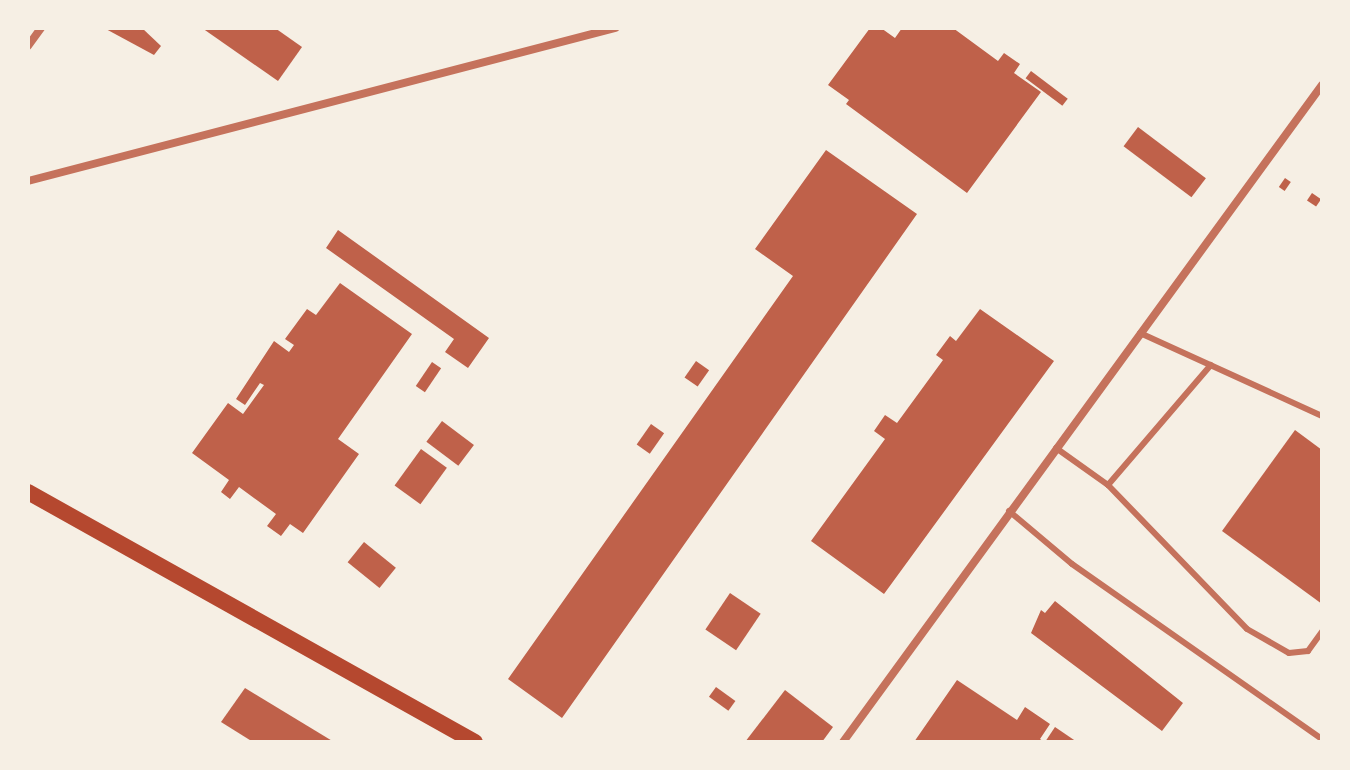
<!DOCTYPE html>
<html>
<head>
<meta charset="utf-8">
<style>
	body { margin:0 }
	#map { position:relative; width:1350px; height:770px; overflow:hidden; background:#f6efe4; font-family:"Sofia Sans Condensed",sans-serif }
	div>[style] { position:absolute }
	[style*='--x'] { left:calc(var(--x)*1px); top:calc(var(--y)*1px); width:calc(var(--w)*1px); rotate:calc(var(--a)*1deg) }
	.building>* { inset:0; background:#bf614a; transform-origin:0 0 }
	.service>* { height:6px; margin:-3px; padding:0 3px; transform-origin:3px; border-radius:3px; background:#c5725c }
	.minor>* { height:8px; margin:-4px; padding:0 4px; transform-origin:4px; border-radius:4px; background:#c5725c }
	.secondary>* { height:16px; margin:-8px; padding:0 8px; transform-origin:8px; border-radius:8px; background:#b5482f }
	span { translate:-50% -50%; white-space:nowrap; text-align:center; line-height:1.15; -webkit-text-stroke:6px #f6efe4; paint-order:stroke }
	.frame { position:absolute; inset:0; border:30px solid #f6efe4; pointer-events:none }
</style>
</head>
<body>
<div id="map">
	<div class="building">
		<div style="clip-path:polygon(104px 28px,142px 28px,161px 46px,154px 55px)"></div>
		<div style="clip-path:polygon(202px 28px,275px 28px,302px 47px,278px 81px)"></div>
		<div style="clip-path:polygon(870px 28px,881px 28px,895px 38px,902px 28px,953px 28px,998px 61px,1004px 53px,1020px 64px,1014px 73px,1041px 92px,967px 193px,846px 104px,849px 100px,828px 85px)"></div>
		<div style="left:1031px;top:71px;width:46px;height:9px;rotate:37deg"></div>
		<div style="left:1138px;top:127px;width:85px;height:24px;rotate:37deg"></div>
		<div style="clip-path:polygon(826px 150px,917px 214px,562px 718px,508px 679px,793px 276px,755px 249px)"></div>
		<div style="left:1285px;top:178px;width:7px;height:11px;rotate:34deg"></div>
		<div style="left:1312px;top:193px;width:11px;height:9px;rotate:34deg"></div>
		<div style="clip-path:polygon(338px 230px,489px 338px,468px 368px,445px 352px,454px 339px,326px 248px)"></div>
		<div style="clip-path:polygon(340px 283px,412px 334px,338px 439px,359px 454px,303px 533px,290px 524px,281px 536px,267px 526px,276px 514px,239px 487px,230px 499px,221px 492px,229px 480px,192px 453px,228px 403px,243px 414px,264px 385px,260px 383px,245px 405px,236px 399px,274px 341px,289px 352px,294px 345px,285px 339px,307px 309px,316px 315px)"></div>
		<div style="clip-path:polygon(980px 309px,1054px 361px,884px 594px,811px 541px,885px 439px,874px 431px,885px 415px,897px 423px,943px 360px,936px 355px,950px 336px,956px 341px)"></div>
		<div style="left:696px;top:361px;width:16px;height:20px;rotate:35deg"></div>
		<div style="left:432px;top:362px;width:11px;height:29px;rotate:34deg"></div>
		<div style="left:442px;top:421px;width:40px;height:26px;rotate:37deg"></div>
		<div style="left:651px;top:424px;width:16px;height:25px;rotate:35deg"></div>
		<div style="clip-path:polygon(1295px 430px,1322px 450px,1322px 604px,1222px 531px)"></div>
		<div style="left:421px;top:449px;width:32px;height:45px;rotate:36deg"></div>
		<div style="left:364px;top:542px;width:41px;height:26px;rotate:39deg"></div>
		<div style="left:730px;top:593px;width:37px;height:44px;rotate:34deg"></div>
		<div style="clip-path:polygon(1055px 601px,1183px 703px,1162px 731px,1031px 633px,1041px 610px,1045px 613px)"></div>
		<div style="clip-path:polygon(957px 680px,1017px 720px,1025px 707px,1050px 724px,1040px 739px,1044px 742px,914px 742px)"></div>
		<div style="left:716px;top:687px;width:24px;height:12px;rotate:36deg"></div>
		<div style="clip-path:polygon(245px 688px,334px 742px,253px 742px,221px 722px)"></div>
		<div style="clip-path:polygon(785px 690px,833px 727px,822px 742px,745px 742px)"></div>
		<div style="clip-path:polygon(1055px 727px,1077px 742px,1045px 742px)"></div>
	</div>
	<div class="service">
		<div style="--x:1140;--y:333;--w:200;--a:24.5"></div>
		<div style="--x:1056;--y:448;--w:64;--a:35.4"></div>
		<div style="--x:1108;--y:485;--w:200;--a:46"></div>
		<div style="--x:1247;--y:629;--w:48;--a:29.7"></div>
		<div style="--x:1289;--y:653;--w:19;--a:-6"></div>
		<div style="--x:1308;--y:651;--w:24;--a:-54"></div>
		<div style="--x:1108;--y:485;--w:158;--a:-49.4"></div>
		<div style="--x:1009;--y:511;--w:82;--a:40.1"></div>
		<div style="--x:1072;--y:564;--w:305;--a:35"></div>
	</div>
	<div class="minor">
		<div style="--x:28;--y:46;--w:22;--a:-54"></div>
		<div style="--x:28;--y:181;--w:607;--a:-14.61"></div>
		<div style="--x:843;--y:742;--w:813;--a:-53.91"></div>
	</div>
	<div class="secondary">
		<div style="--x:28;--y:492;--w:512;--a:29.22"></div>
	</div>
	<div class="frame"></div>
</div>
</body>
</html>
